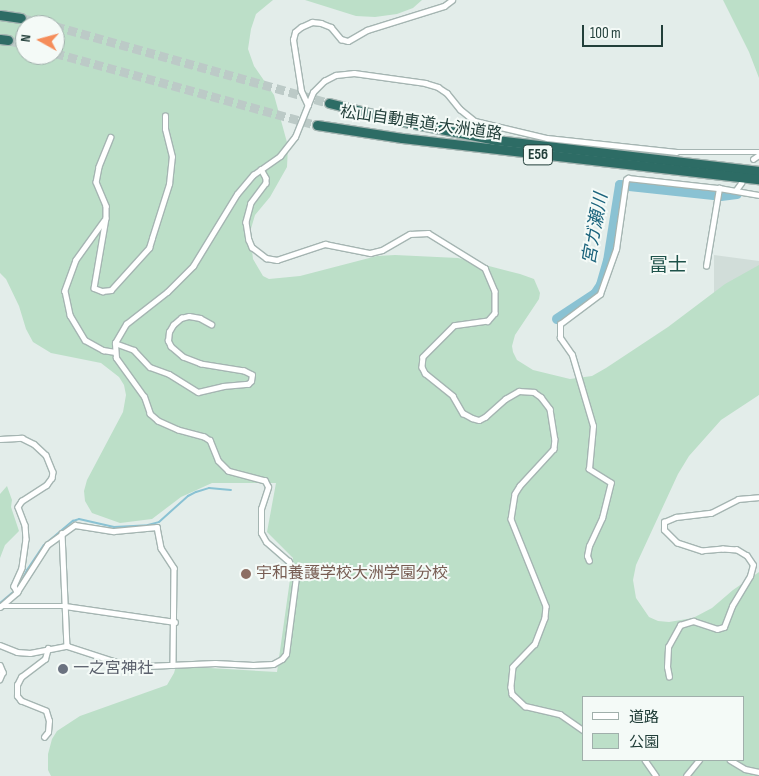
<!DOCTYPE html>
<html>
<head>
<meta charset="utf-8">
<style>
	body { margin:0 }
	#map { position:relative; width:759px; height:776px; overflow:hidden; background:#e3edea; font-family:"Sofia Sans Condensed","Noto Sans JP",sans-serif }
	div>[style] { position:absolute }
	[style*='--x'] { left:calc(var(--x)*1px); top:calc(var(--y)*1px); width:calc(var(--w)*1px); rotate:calc(var(--a)*1deg) }
	.built>* { inset:0; background:#d1ddd9 }
	.green>* { inset:0; background:#bcdfc8 }
	.stream>* { height:2px; margin:-1px; padding:0 1px; transform-origin:1px; border-radius:1px; background:#8ac2d3 }
	.river>* { height:10px; margin:-5px; padding:0 5px; transform-origin:5px; border-radius:5px; background:#8ac2d3 }
	.motorway-tunnel>* { height:9px; margin-top:-4.5px; transform-origin:0; background:repeating-linear-gradient(90deg,#bccac7 0 9px,transparent 0 13.5px) }
	.roads { filter:drop-shadow(1px 0 #a5b5b2) drop-shadow(-1px 0 #a5b5b2) drop-shadow(0 1px #a5b5b2) drop-shadow(0 -1px #a5b5b2) }
	.minor>* { height:4.5px; margin:-2.25px; padding:0 2.25px; transform-origin:2.25px; border-radius:2.25px; background:#fff }
	.motorway>* { height:9px; margin:-4.5px; padding:0 4.5px; transform-origin:4.5px; border-radius:4.5px; background:#2d6c65 }
	.dots>* { width:14px; height:14px; translate:-50% -50%; box-sizing:border-box; border:2px solid #f4faf7; border-radius:50% }
	span { translate:-50% -50%; white-space:nowrap; text-align:center; line-height:1.15; -webkit-text-stroke:4px #f4faf7; paint-order:stroke }
	.shield-label span { padding:1px 4px; background:#f4faf7; border:1px solid; border-radius:4px; -webkit-text-stroke-width:0 }
	.shield-label { font-size:15px; color:#223f3a; font-weight:700 }
	.street-label { font-size:16px; color:#223f3a }
	.education-label { font-size:16px; color:#785e54 }
	.left { translate:0 -50%; text-align:left }
	.worship-label { font-size:16px; color:#5b616d }
	.water-label { font-size:18px; color:#1b647d; font-style:italic }
	.quarter-label { font-size:19px; color:#1e524a }
	.legend { position:absolute; left:582px; top:696px; width:162px; height:65px; box-sizing:border-box; background:#f4faf7; border:1px solid #a0afab; margin:0; padding:6px 9px; list-style:none; font-size:15px; color:#223f3a }
	.legend li { display:flex; align-items:center; gap:10px; height:25px }
	.legend b { width:25px; border:1px solid #a0afab }
	.north { position:absolute; left:15px; top:15px; width:50px; height:50px; box-sizing:border-box; background:#f4faf7; border:1px solid #a0afab; border-radius:50%; rotate:277deg; font-size:14px; font-weight:700; line-height:20px; text-align:center; color:#223f3a }
	.north::after { content:''; display:block; margin:auto; width:18px; height:22px; background:#f58d5a; clip-path:polygon(50% 0,100% 100%,50% 72%,0 100%) }
	.scale { position:absolute; left:582px; top:25px; width:81px; height:22px; box-sizing:border-box; border:2px solid #223f3a; border-top:0; padding-left:6px; font-size:15px; line-height:18px; white-space:nowrap; color:#223f3a; -webkit-text-stroke:4px #f4faf7; paint-order:stroke }
</style>
</head>
<body>
<div id="map">
	<div class="built">
		<div style="clip-path:polygon(714px 255px,759px 261px,759px 303px,714px 298px)"></div>
	</div>
	<div class="green">
		<div style="clip-path:polygon(evenodd,0 0,273px 0,256px 14px,251px 29px,248px 49px,254px 66px,274px 95px,288px 146px,287px 167px,270px 197px,255px 215px,250px 232px,253px 259px,263px 276px,269px 279px,300px 276px,377px 256px,395px 255px,458px 258px,520px 274px,534px 279px,540px 293px,539px 299px,515px 335px,512px 346px,513px 352px,517px 360px,533px 370px,570px 379px,592px 376px,606px 368px,668px 327px,725px 284px,759px 265px,759px 395px,721px 420px,689px 456px,678px 474px,636px 565px,633px 580px,636px 598px,649px 617px,658px 621px,669px 622px,693px 618px,712px 608px,733px 590px,759px 572px,759px 776px,51px 776px,48px 770px,48px 754px,52px 739px,57px 731px,80px 716px,167px 685px,174px 673px,176px 666px,277px 672px,293px 558px,267px 532px,276px 483px,212px 483px,181px 497px,152px 519px,120px 523px,92px 513px,85px 501px,84px 491px,87px 480px,123px 412px,126px 395px,124px 385px,119px 377px,101px 363px,51px 353px,33px 342px,26px 329px,19px 306px,6px 279px,0 273px,0 0,25px 25px,55px 25px,55px 55px,25px 55px,25px 25px,0 0,583px 697px,743px 697px,743px 760px,583px 760px,583px 697px)"></div>
		<div style="clip-path:polygon(305px 0,422px 0,413px 8px,397px 14px,375px 17px,356px 16px)"></div>
		<div style="clip-path:polygon(723px 0,759px 0,759px 78px,749px 52px)"></div>
		<div style="clip-path:polygon(7px 486px,12px 500px,11px 507px,19px 531px,5px 545px,0 558px,0 494px)"></div>
	</div>
	<div class="stream">
		<div style="--x:21;--y:582;--w:13;--a:-63"></div>
		<div style="--x:27;--y:570;--w:30;--a:-56"></div>
		<div style="--x:44;--y:545;--w:38;--a:-40"></div>
		<div style="--x:73;--y:521;--w:6;--a:-18"></div>
		<div style="--x:79;--y:519;--w:36;--a:13"></div>
		<div style="--x:114;--y:527;--w:34;--a:-3"></div>
		<div style="--x:148;--y:525;--w:11;--a:-15"></div>
		<div style="--x:159;--y:522;--w:39;--a:-42"></div>
		<div style="--x:188;--y:496;--w:9;--a:-27"></div>
		<div style="--x:196;--y:492;--w:14;--a:-17"></div>
		<div style="--x:209;--y:488;--w:22;--a:5"></div>
		<div style="--x:0;--y:603;--w:16;--a:-40"></div>
	</div>
	<div class="river">
		<div style="--x:721;--y:196;--w:16;--a:-7"></div>
		<div style="--x:557;--y:319;--w:45;--a:-33.3"></div>
		<div style="--x:595;--y:294;--w:11;--a:-56"></div>
		<div style="--x:601;--y:285;--w:25;--a:-74"></div>
		<div style="--x:608;--y:261;--w:77;--a:-81"></div>
		<div style="--x:620;--y:185;--w:94;--a:6.1"></div>
	</div>
	<div class="motorway-tunnel">
		<div style="--x:21;--y:18;--w:32;--a:13"></div>
		<div style="--x:55;--y:26;--w:285;--a:15.7"></div>
		<div style="--x:8;--y:40;--w:18;--a:16"></div>
		<div style="--x:55;--y:53;--w:272;--a:15.4"></div>
	</div>
	<div class="roads">
		<div class="minor">
			<div style="--x:308;--y:106;--w:17;--a:-115"></div>
			<div style="--x:301;--y:91;--w:52;--a:-98.9"></div>
			<div style="--x:293;--y:40;--w:8;--a:-76"></div>
			<div style="--x:295;--y:32;--w:8;--a:-40"></div>
			<div style="--x:301;--y:27;--w:12;--a:-24"></div>
			<div style="--x:312;--y:22;--w:9;--a:6"></div>
			<div style="--x:321;--y:23;--w:11;--a:22"></div>
			<div style="--x:331;--y:27;--w:16;--a:50"></div>
			<div style="--x:341;--y:39;--w:7;--a:16"></div>
			<div style="--x:348;--y:41;--w:22;--a:-30"></div>
			<div style="--x:367;--y:30;--w:81;--a:-17.3"></div>
			<div style="--x:444;--y:6;--w:10;--a:-37"></div>
			<div style="--x:111;--y:137;--w:32;--a:112"></div>
			<div style="--x:99;--y:167;--w:15;--a:101"></div>
			<div style="--x:96;--y:182;--w:26;--a:67"></div>
			<div style="--x:106;--y:206;--w:12;--a:90"></div>
			<div style="--x:106;--y:218;--w:71;--a:99.7"></div>
			<div style="--x:94;--y:288;--w:9;--a:21"></div>
			<div style="--x:102;--y:291;--w:9;--a:-6"></div>
			<div style="--x:111;--y:290;--w:57;--a:-47.9"></div>
			<div style="--x:149;--y:248;--w:10;--a:-73"></div>
			<div style="--x:152;--y:238;--w:57;--a:-72.5"></div>
			<div style="--x:169;--y:184;--w:27;--a:-84"></div>
			<div style="--x:172;--y:157;--w:29;--a:-104"></div>
			<div style="--x:165;--y:129;--w:13;--a:-90"></div>
			<div style="--x:753;--y:159;--w:7;--a:-34"></div>
			<div style="--x:261;--y:169;--w:10;--a:61"></div>
			<div style="--x:266;--y:178;--w:5;--a:90"></div>
			<div style="--x:266;--y:183;--w:25;--a:127"></div>
			<div style="--x:251;--y:203;--w:20;--a:105"></div>
			<div style="--x:246;--y:222;--w:18;--a:81"></div>
			<div style="--x:249;--y:240;--w:8;--a:67"></div>
			<div style="--x:252;--y:247;--w:18;--a:38"></div>
			<div style="--x:266;--y:258;--w:11;--a:10"></div>
			<div style="--x:277;--y:260;--w:51;--a:-18.4"></div>
			<div style="--x:325;--y:244;--w:46;--a:11.3"></div>
			<div style="--x:370;--y:253;--w:12;--a:-14"></div>
			<div style="--x:382;--y:250;--w:32;--a:-30"></div>
			<div style="--x:410;--y:234;--w:18;--a:-3"></div>
			<div style="--x:428;--y:233;--w:67;--a:31.6"></div>
			<div style="--x:485;--y:268;--w:25;--a:67"></div>
			<div style="--x:495;--y:291;--w:22;--a:90"></div>
			<div style="--x:495;--y:313;--w:11;--a:131"></div>
			<div style="--x:488;--y:321;--w:34;--a:172"></div>
			<div style="--x:454;--y:326;--w:44;--a:135"></div>
			<div style="--x:423;--y:357;--w:10;--a:96"></div>
			<div style="--x:422;--y:367;--w:7;--a:63"></div>
			<div style="--x:425;--y:373;--w:36;--a:39"></div>
			<div style="--x:453;--y:396;--w:20;--a:60"></div>
			<div style="--x:463;--y:413;--w:10;--a:29"></div>
			<div style="--x:472;--y:418;--w:7;--a:16"></div>
			<div style="--x:479;--y:420;--w:7;--a:-27"></div>
			<div style="--x:485;--y:417;--w:27;--a:-42"></div>
			<div style="--x:505;--y:399;--w:16;--a:-30"></div>
			<div style="--x:519;--y:391;--w:15;--a:4"></div>
			<div style="--x:534;--y:392;--w:9;--a:36"></div>
			<div style="--x:541;--y:397;--w:15;--a:53"></div>
			<div style="--x:550;--y:409;--w:30;--a:81"></div>
			<div style="--x:555;--y:439;--w:10;--a:96"></div>
			<div style="--x:554;--y:449;--w:50;--a:132.6"></div>
			<div style="--x:520;--y:486;--w:9;--a:122"></div>
			<div style="--x:515;--y:494;--w:25;--a:99"></div>
			<div style="--x:511;--y:519;--w:94;--a:68.1"></div>
			<div style="--x:546;--y:606;--w:12;--a:95"></div>
			<div style="--x:545;--y:618;--w:28;--a:111"></div>
			<div style="--x:535;--y:644;--w:32;--a:134"></div>
			<div style="--x:513;--y:667;--w:20;--a:96"></div>
			<div style="--x:511;--y:687;--w:7;--a:82"></div>
			<div style="--x:512;--y:694;--w:18;--a:43"></div>
			<div style="--x:525;--y:706;--w:36;--a:13"></div>
			<div style="--x:560;--y:714;--w:28;--a:35"></div>
			<div style="--x:736;--y:190;--w:9;--a:-54"></div>
			<div style="--x:104;--y:221;--w:48;--a:125.7"></div>
			<div style="--x:76;--y:260;--w:33;--a:110"></div>
			<div style="--x:65;--y:291;--w:25;--a:78"></div>
			<div style="--x:70;--y:315;--w:29;--a:59"></div>
			<div style="--x:85;--y:340;--w:21;--a:29"></div>
			<div style="--x:103;--y:350;--w:12;--a:9"></div>
			<div style="--x:706;--y:266;--w:79;--a:-80.5"></div>
			<div style="--x:115;--y:343;--w:20;--a:20"></div>
			<div style="--x:134;--y:350;--w:23;--a:47"></div>
			<div style="--x:150;--y:367;--w:20;--a:20"></div>
			<div style="--x:169;--y:374;--w:34;--a:32"></div>
			<div style="--x:198;--y:392;--w:26;--a:-13"></div>
			<div style="--x:223;--y:386;--w:25;--a:-5"></div>
			<div style="--x:248;--y:384;--w:4;--a:-45"></div>
			<div style="--x:251;--y:381;--w:6;--a:-81"></div>
			<div style="--x:252;--y:375;--w:9;--a:-153"></div>
			<div style="--x:244;--y:371;--w:44;--a:-170.8"></div>
			<div style="--x:201;--y:364;--w:19;--a:-159"></div>
			<div style="--x:183;--y:357;--w:16;--a:-140"></div>
			<div style="--x:171;--y:347;--w:7;--a:-117"></div>
			<div style="--x:168;--y:341;--w:9;--a:-84"></div>
			<div style="--x:169;--y:332;--w:8;--a:-60"></div>
			<div style="--x:173;--y:325;--w:11;--a:-41"></div>
			<div style="--x:181;--y:318;--w:8;--a:-14"></div>
			<div style="--x:189;--y:316;--w:11;--a:10"></div>
			<div style="--x:200;--y:318;--w:13;--a:29"></div>
			<div style="--x:0;--y:439;--w:22;--a:-3"></div>
			<div style="--x:22;--y:438;--w:13;--a:27"></div>
			<div style="--x:34;--y:444;--w:16;--a:43"></div>
			<div style="--x:46;--y:455;--w:18;--a:68"></div>
			<div style="--x:53;--y:472;--w:6;--a:99"></div>
			<div style="--x:52;--y:478;--w:9;--a:126"></div>
			<div style="--x:47;--y:485;--w:30;--a:147"></div>
			<div style="--x:22;--y:501;--w:7;--a:124"></div>
			<div style="--x:18;--y:507;--w:19;--a:69"></div>
			<div style="--x:25;--y:525;--w:14;--a:86"></div>
			<div style="--x:26;--y:539;--w:29;--a:98"></div>
			<div style="--x:22;--y:568;--w:20;--a:114"></div>
			<div style="--x:14;--y:586;--w:7;--a:63"></div>
			<div style="--x:62;--y:533;--w:113;--a:87.5"></div>
			<div style="--x:589;--y:561;--w:5;--a:-112"></div>
			<div style="--x:587;--y:556;--w:10;--a:-79"></div>
			<div style="--x:589;--y:546;--w:31;--a:-65"></div>
			<div style="--x:602;--y:518;--w:36;--a:-76"></div>
			<div style="--x:611;--y:483;--w:26;--a:-148"></div>
			<div style="--x:589;--y:469;--w:43;--a:-84.7"></div>
			<div style="--x:593;--y:426;--w:74;--a:-106.5"></div>
			<div style="--x:572;--y:355;--w:21;--a:-125"></div>
			<div style="--x:560;--y:338;--w:14;--a:-90"></div>
			<div style="--x:560;--y:324;--w:50;--a:-36.9"></div>
			<div style="--x:600;--y:294;--w:48;--a:-70.4"></div>
			<div style="--x:616;--y:249;--w:70;--a:-81.8"></div>
			<div style="--x:626;--y:180;--w:3;--a:-45"></div>
			<div style="--x:628;--y:178;--w:92;--a:6.3"></div>
			<div style="--x:719;--y:188;--w:41;--a:9.9"></div>
			<div style="--x:0;--y:606;--w:65;--a:0"></div>
			<div style="--x:65;--y:606;--w:111;--a:8.3"></div>
			<div style="--x:0;--y:607;--w:23;--a:-41"></div>
			<div style="--x:17;--y:592;--w:56;--a:-57.4"></div>
			<div style="--x:47;--y:545;--w:34;--a:-36"></div>
			<div style="--x:75;--y:525;--w:39;--a:9"></div>
			<div style="--x:114;--y:531;--w:43;--a:-5.3"></div>
			<div style="--x:157;--y:527;--w:21;--a:79"></div>
			<div style="--x:161;--y:548;--w:24;--a:57"></div>
			<div style="--x:174;--y:568;--w:97;--a:90.6"></div>
			<div style="--x:0;--y:645;--w:18;--a:22"></div>
			<div style="--x:17;--y:652;--w:13;--a:4"></div>
			<div style="--x:30;--y:653;--w:38;--a:-11"></div>
			<div style="--x:67;--y:646;--w:56;--a:17.8"></div>
			<div style="--x:120;--y:663;--w:27;--a:6"></div>
			<div style="--x:147;--y:666;--w:68;--a:-2.5"></div>
			<div style="--x:215;--y:663;--w:38;--a:3"></div>
			<div style="--x:253;--y:665;--w:20;--a:-3"></div>
			<div style="--x:273;--y:664;--w:10;--a:-29"></div>
			<div style="--x:282;--y:659;--w:6;--a:-51"></div>
			<div style="--x:286;--y:654;--w:78;--a:-82.6"></div>
			<div style="--x:296;--y:577;--w:17;--a:-115"></div>
			<div style="--x:289;--y:562;--w:30;--a:-139"></div>
			<div style="--x:266;--y:542;--w:10;--a:-119"></div>
			<div style="--x:261;--y:533;--w:24;--a:-90"></div>
			<div style="--x:261;--y:509;--w:23;--a:-72"></div>
			<div style="--x:268;--y:487;--w:7;--a:-117"></div>
			<div style="--x:265;--y:481;--w:38;--a:-165"></div>
			<div style="--x:228;--y:471;--w:14;--a:-135"></div>
			<div style="--x:218;--y:461;--w:22;--a:-112"></div>
			<div style="--x:210;--y:441;--w:7;--a:-146"></div>
			<div style="--x:204;--y:437;--w:27;--a:-165"></div>
			<div style="--x:178;--y:430;--w:22;--a:-156"></div>
			<div style="--x:158;--y:421;--w:11;--a:-139"></div>
			<div style="--x:150;--y:414;--w:18;--a:-109"></div>
			<div style="--x:144;--y:397;--w:48;--a:-125.7"></div>
			<div style="--x:116;--y:358;--w:15;--a:-94"></div>
			<div style="--x:115;--y:343;--w:22;--a:-60"></div>
			<div style="--x:126;--y:324;--w:52;--a:-38"></div>
			<div style="--x:167;--y:292;--w:37;--a:-45"></div>
			<div style="--x:193;--y:266;--w:84;--a:-58.6"></div>
			<div style="--x:237;--y:194;--w:25;--a:-50"></div>
			<div style="--x:253;--y:175;--w:33;--a:-35"></div>
			<div style="--x:280;--y:156;--w:24;--a:-52"></div>
			<div style="--x:295;--y:137;--w:48;--a:-68.2"></div>
			<div style="--x:313;--y:92;--w:16;--a:-45"></div>
			<div style="--x:324;--y:81;--w:13;--a:-27"></div>
			<div style="--x:336;--y:75;--w:18;--a:-6"></div>
			<div style="--x:354;--y:73;--w:72;--a:8"></div>
			<div style="--x:425;--y:83;--w:14;--a:17"></div>
			<div style="--x:438;--y:87;--w:11;--a:34"></div>
			<div style="--x:447;--y:93;--w:21;--a:51"></div>
			<div style="--x:460;--y:109;--w:19;--a:39"></div>
			<div style="--x:475;--y:121;--w:74;--a:13.3"></div>
			<div style="--x:547;--y:138;--w:130;--a:6.2"></div>
			<div style="--x:676;--y:152;--w:83;--a:0"></div>
			<div style="--x:0;--y:665;--w:8;--a:67"></div>
			<div style="--x:3;--y:672;--w:8;--a:113"></div>
			<div style="--x:669;--y:677;--w:10;--a:-101"></div>
			<div style="--x:667;--y:667;--w:20;--a:-87"></div>
			<div style="--x:668;--y:647;--w:25;--a:-61"></div>
			<div style="--x:680;--y:625;--w:14;--a:-17"></div>
			<div style="--x:693;--y:621;--w:25;--a:18"></div>
			<div style="--x:717;--y:629;--w:7;--a:-16"></div>
			<div style="--x:724;--y:627;--w:22;--a:-69"></div>
			<div style="--x:732;--y:606;--w:35;--a:-59"></div>
			<div style="--x:750;--y:576;--w:11;--a:-75"></div>
			<div style="--x:753;--y:565;--w:11;--a:-124"></div>
			<div style="--x:747;--y:556;--w:12;--a:-149"></div>
			<div style="--x:737;--y:550;--w:14;--a:-176"></div>
			<div style="--x:723;--y:549;--w:21;--a:175"></div>
			<div style="--x:702;--y:551;--w:26;--a:-162"></div>
			<div style="--x:677;--y:543;--w:18;--a:-135"></div>
			<div style="--x:664;--y:530;--w:8;--a:-90"></div>
			<div style="--x:664;--y:522;--w:13;--a:-23"></div>
			<div style="--x:676;--y:517;--w:35;--a:-7"></div>
			<div style="--x:711;--y:513;--w:30;--a:-27"></div>
			<div style="--x:738;--y:499;--w:21;--a:-5"></div>
			<div style="--x:44;--y:737;--w:6;--a:-51"></div>
			<div style="--x:48;--y:732;--w:11;--a:-85"></div>
			<div style="--x:49;--y:721;--w:10;--a:-107"></div>
			<div style="--x:46;--y:711;--w:27;--a:-158"></div>
			<div style="--x:21;--y:701;--w:6;--a:-129"></div>
			<div style="--x:17;--y:696;--w:11;--a:-90"></div>
			<div style="--x:17;--y:685;--w:9;--a:-63"></div>
			<div style="--x:21;--y:677;--w:30;--a:-37"></div>
			<div style="--x:45;--y:659;--w:11;--a:-75"></div>
			<div style="--x:645;--y:760;--w:19;--a:55"></div>
			<div style="--x:730;--y:760;--w:17;--a:31"></div>
			<div style="--x:745;--y:769;--w:14;--a:12"></div>
			<div style="--x:686;--y:776;--w:21;--a:-51"></div>
		</div>
		<div class="motorway">
			<div style="--x:0;--y:15;--w:21;--a:8"></div>
			<div style="--x:0;--y:39;--w:8;--a:7"></div>
			<div style="--x:329;--y:103;--w:78;--a:14"></div>
			<div style="--x:405;--y:122;--w:93;--a:11.2"></div>
			<div style="--x:496;--y:140;--w:265;--a:6.7"></div>
			<div style="--x:317;--y:125;--w:86;--a:8.7"></div>
			<div style="--x:402;--y:138;--w:359;--a:6.6"></div>
		</div>
	</div>
	<div class="dots">
		<div style="left:246px;top:574px;background:#8d6e63"></div>
		<div style="left:63px;top:669px;background:#6b7280"></div>
	</div>
	<div class="shield-label">
		<span style="left:538px;top:155px">E56</span>
	</div>
	<div class="street-label">
		<span style="left:421px;top:124px;rotate:8deg">松山自動車道;大洲道路</span>
	</div>
	<div class="education-label">
		<span class="left" style="left:256px;top:574px">宇和養護学校大洲学園分校</span>
	</div>
	<div class="worship-label">
		<span class="left" style="left:73px;top:669px">一之宮神社</span>
	</div>
	<div class="water-label">
		<span style="left:596px;top:229px;rotate:-80deg">宮ガ瀬川</span>
	</div>
	<div class="quarter-label">
		<span style="left:668px;top:266px">冨士</span>
	</div>
	<ul class="legend">
	<li><b style="height:6px;background:#fff"></b>道路</li>
	<li><b style="height:14px;background:#bcdfc8"></b>公園</li>
	</ul>
	<div class="north">N</div>
	<div class="scale">100 m</div>
</div>
</body>
</html>
